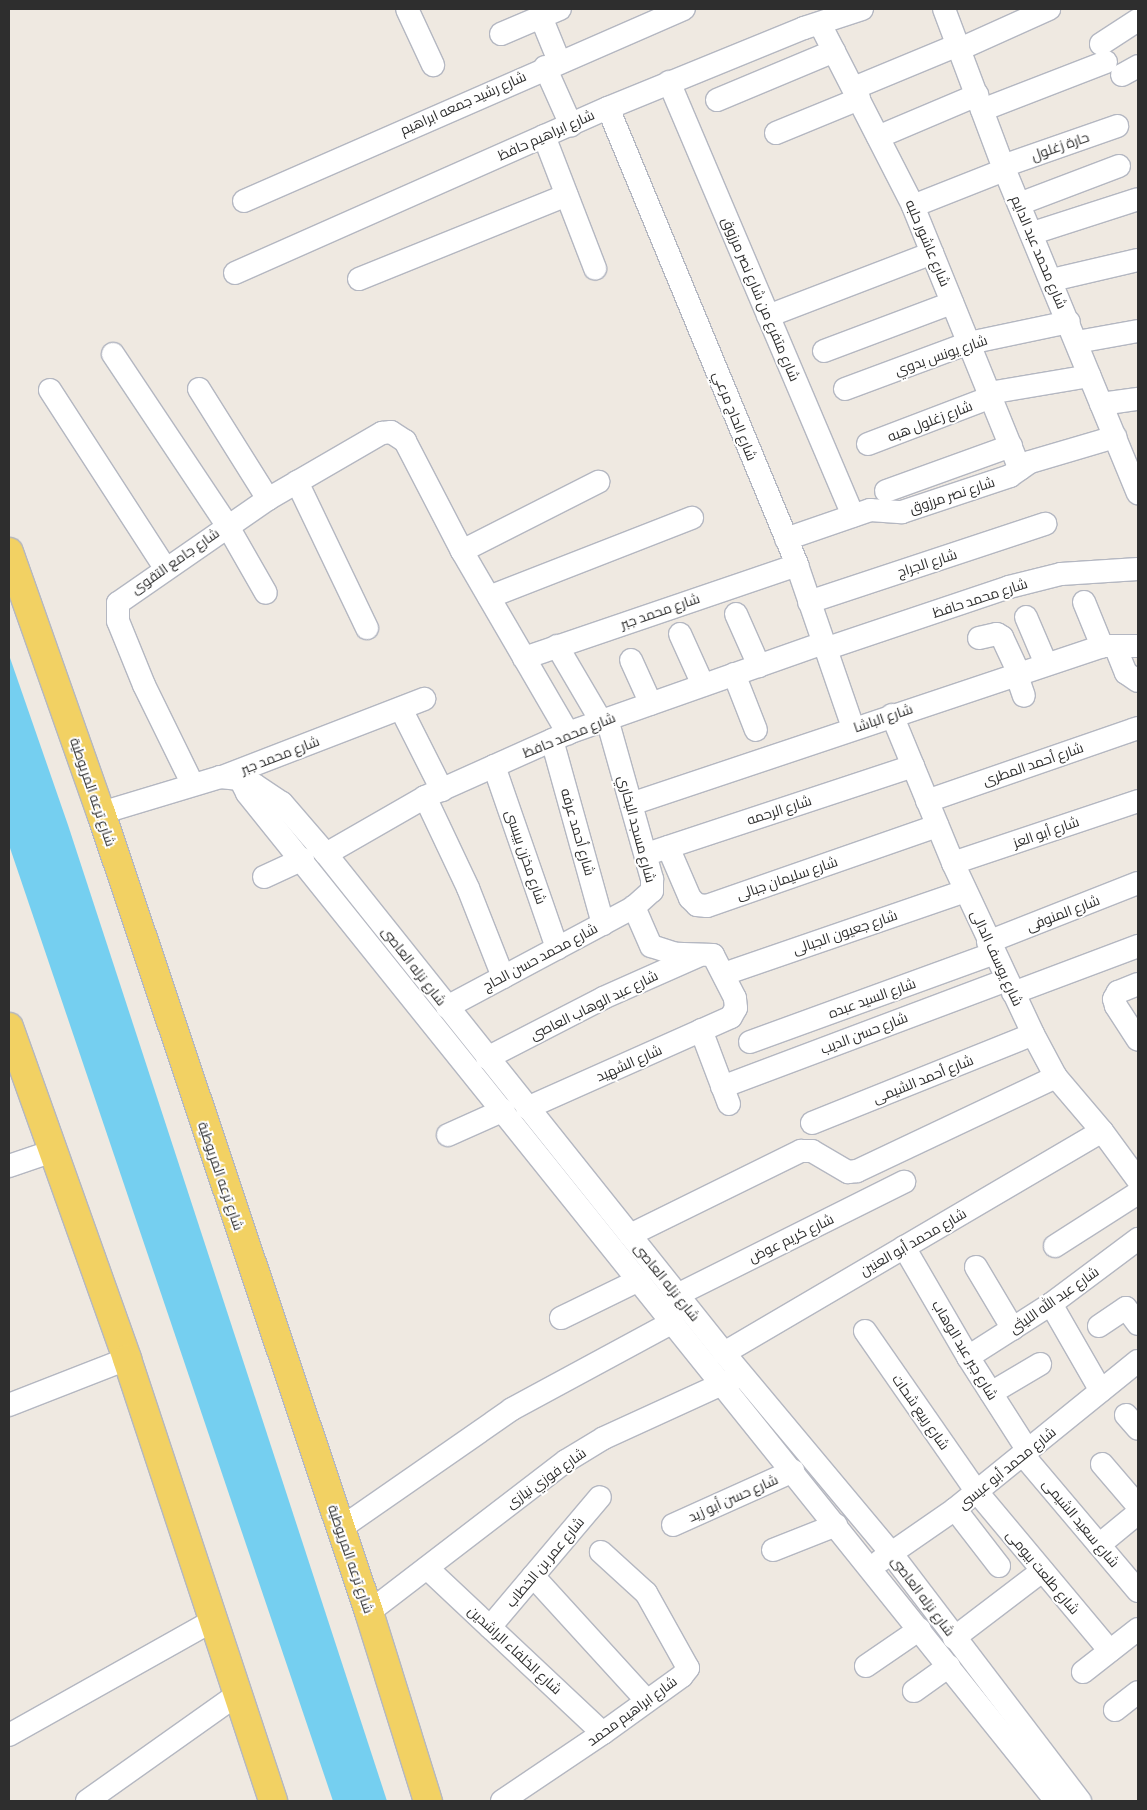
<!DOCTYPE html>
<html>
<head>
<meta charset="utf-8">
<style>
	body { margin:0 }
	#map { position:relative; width:1147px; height:1810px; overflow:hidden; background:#efe9e1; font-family:Manrope,Cairo,sans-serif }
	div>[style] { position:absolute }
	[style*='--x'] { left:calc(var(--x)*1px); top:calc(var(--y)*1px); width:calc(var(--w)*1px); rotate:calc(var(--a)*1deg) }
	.water>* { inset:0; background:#75cff0 }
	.roads { filter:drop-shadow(1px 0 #b4b7c1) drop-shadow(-1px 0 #b4b7c1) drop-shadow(0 1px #b4b7c1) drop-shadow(0 -1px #b4b7c1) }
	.minor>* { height:22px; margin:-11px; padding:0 11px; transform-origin:11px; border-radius:11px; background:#fff }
	.major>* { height:28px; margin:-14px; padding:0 14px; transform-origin:14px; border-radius:14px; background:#f2d163 }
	span { translate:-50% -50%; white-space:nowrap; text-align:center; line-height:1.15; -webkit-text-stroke:4px #fff; paint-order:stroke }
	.street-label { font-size:14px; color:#2e2e2e }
	.frame { position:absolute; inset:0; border:10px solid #2e2e2e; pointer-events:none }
</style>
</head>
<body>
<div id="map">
	<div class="water">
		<div style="clip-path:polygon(9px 655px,68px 825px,387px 1801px,333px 1801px,9px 845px)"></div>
	</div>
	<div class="roads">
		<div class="minor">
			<div style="--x:407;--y:9;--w:62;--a:65.1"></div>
			<div style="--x:944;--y:9;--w:168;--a:69.4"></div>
			<div style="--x:1003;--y:166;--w:354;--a:67.6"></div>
			<div style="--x:541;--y:17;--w:48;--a:67.8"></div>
			<div style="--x:820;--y:24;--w:204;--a:62.9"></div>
			<div style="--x:913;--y:206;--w:284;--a:67.9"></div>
			<div style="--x:501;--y:34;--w:64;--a:-23"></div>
			<div style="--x:1101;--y:44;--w:44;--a:-33"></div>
			<div style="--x:960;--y:49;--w:98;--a:-24.2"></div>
			<div style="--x:545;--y:67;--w:64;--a:65.9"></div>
			<div style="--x:1122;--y:75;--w:18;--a:-29"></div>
			<div style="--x:669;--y:82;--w:471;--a:67"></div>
			<div style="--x:854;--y:88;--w:113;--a:-22.5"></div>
			<div style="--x:717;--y:100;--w:127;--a:-22.7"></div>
			<div style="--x:608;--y:108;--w:495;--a:67.5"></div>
			<div style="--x:797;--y:565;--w:172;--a:71"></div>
			<div style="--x:982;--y:110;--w:133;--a:-21.2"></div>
			<div style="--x:776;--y:133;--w:90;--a:-22.3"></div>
			<div style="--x:544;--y:136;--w:142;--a:68.9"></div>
			<div style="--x:878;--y:137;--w:108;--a:-23"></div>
			<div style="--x:1003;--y:166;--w:121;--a:-19.3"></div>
			<div style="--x:244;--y:201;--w:480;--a:-23.6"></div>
			<div style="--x:1019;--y:204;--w:107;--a:-20.8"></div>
			<div style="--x:913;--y:206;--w:98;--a:-21.6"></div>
			<div style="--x:1033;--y:233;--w:110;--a:-17.9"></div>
			<div style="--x:235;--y:273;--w:408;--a:-23.9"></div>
			<div style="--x:608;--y:108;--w:212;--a:-22.2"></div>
			<div style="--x:804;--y:28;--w:61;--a:-18.1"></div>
			<div style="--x:359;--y:279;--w:224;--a:-22"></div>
			<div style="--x:1052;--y:280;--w:88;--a:-13.1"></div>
			<div style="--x:768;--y:316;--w:176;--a:-21"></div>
			<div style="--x:1077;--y:342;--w:62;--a:-10.2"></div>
			<div style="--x:824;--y:351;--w:137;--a:-20.6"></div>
			<div style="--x:113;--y:354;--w:206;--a:56.3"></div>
			<div style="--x:227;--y:525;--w:78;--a:60.2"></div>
			<div style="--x:199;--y:389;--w:130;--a:57.9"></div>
			<div style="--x:845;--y:389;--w:132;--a:-20.4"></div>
			<div style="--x:969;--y:343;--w:102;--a:-11.9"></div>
			<div style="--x:50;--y:390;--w:212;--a:57.1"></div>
			<div style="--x:989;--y:393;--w:102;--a:-9.6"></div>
			<div style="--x:1101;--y:404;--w:37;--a:-8"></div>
			<div style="--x:868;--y:444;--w:132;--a:-20.9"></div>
			<div style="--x:297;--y:482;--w:162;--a:64.4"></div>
			<div style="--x:886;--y:491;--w:133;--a:-19.8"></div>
			<div style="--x:786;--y:539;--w:89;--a:-19"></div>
			<div style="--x:870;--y:510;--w:32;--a:4"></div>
			<div style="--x:902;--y:512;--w:114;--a:-18.4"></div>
			<div style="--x:1010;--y:476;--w:24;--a:-35"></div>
			<div style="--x:1030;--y:462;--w:89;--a:-16.4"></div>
			<div style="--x:462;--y:551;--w:153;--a:-26.9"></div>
			<div style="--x:489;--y:597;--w:218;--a:-21.3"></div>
			<div style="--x:809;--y:602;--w:249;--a:-18.3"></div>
			<div style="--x:1084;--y:602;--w:48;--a:67.8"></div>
			<div style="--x:736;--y:614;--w:57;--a:66.1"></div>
			<div style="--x:1026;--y:617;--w:51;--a:66.9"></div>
			<div style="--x:680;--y:634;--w:56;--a:65.7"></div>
			<div style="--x:979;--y:638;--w:18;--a:-13"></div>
			<div style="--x:997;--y:634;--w:6;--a:31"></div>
			<div style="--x:1002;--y:637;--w:40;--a:65"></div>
			<div style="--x:557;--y:646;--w:87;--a:59.6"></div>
			<div style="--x:1115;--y:646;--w:29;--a:68"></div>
			<div style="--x:1126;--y:673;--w:14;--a:34"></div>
			<div style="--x:825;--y:649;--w:194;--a:-18.6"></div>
			<div style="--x:1009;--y:587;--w:54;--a:-14"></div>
			<div style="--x:1061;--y:574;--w:77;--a:-3.7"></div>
			<div style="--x:524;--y:658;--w:288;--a:-18.8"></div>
			<div style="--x:631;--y:660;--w:48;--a:65.6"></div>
			<div style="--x:1016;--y:673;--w:24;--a:71"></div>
			<div style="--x:734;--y:674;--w:60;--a:68.6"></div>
			<div style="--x:401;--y:709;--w:91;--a:63.2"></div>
			<div style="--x:892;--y:715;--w:160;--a:67.6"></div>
			<div style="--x:953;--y:863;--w:189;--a:64.9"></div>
			<div style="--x:1033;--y:1034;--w:49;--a:61.9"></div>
			<div style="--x:1056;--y:1077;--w:71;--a:49.6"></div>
			<div style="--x:1102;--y:1131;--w:61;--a:53.7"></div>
			<div style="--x:552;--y:740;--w:191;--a:74.5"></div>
			<div style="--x:494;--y:766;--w:193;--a:70.9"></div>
			<div style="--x:222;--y:777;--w:217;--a:-21.1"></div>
			<div style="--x:240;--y:779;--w:16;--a:63"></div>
			<div style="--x:247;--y:793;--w:1292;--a:51.25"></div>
			<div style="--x:192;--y:783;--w:109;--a:-116.1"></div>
			<div style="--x:144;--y:685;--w:69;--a:-112.1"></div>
			<div style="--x:118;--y:621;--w:18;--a:-90"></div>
			<div style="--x:118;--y:603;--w:183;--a:-34.7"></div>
			<div style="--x:268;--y:499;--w:132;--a:-30.1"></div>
			<div style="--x:382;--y:433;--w:9;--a:-6"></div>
			<div style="--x:391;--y:432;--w:17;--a:33"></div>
			<div style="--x:405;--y:441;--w:124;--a:62.6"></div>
			<div style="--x:462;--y:551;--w:211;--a:59.8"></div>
			<div style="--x:425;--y:797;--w:101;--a:64.7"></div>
			<div style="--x:468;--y:888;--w:96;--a:68.5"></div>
			<div style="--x:927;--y:801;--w:223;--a:-19.1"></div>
			<div style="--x:631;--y:804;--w:497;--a:-18.5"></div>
			<div style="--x:1102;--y:646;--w:36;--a:0"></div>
			<div style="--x:101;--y:813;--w:124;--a:-16.8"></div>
			<div style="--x:220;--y:777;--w:20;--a:6"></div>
			<div style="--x:240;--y:779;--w:16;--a:22"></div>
			<div style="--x:255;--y:785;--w:32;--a:34"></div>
			<div style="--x:282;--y:803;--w:67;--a:49.2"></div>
			<div style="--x:326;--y:854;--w:638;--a:51.42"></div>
			<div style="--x:724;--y:1353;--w:261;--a:50.1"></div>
			<div style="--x:891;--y:1553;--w:312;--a:52.7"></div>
			<div style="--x:668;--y:847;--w:56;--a:66.7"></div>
			<div style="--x:690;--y:898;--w:10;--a:45"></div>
			<div style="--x:697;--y:905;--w:10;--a:6"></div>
			<div style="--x:707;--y:906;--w:244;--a:-19.2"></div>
			<div style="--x:653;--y:852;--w:274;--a:-18.3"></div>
			<div style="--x:326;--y:854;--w:114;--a:-29.9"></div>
			<div style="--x:425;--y:797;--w:157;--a:-24.1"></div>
			<div style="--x:568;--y:733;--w:270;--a:-19.4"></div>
			<div style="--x:953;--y:863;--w:195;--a:-18.5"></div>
			<div style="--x:264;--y:877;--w:43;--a:-24.8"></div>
			<div style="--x:988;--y:942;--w:161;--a:-21.5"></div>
			<div style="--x:724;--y:974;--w:255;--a:-19"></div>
			<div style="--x:1138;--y:984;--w:22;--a:158"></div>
			<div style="--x:1118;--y:992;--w:8;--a:120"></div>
			<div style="--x:1114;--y:999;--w:7;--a:74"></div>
			<div style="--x:1116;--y:1006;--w:40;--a:57.1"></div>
			<div style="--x:1013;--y:993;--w:134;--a:-20.6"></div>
			<div style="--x:447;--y:1007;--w:212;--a:-28.1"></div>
			<div style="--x:634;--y:907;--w:24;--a:-42"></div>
			<div style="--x:652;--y:891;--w:12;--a:-90"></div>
			<div style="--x:652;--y:879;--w:166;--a:-105.7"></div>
			<div style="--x:701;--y:1030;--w:79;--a:69.3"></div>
			<div style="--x:750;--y:1042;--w:260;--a:-20"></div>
			<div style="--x:487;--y:1058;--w:131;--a:-27.3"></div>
			<div style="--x:603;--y:998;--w:104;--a:-23.9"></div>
			<div style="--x:722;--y:1087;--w:303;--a:-20.6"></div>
			<div style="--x:527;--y:1108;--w:223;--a:-24"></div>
			<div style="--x:731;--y:1017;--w:10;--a:-61"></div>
			<div style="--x:736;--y:1008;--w:10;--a:-96"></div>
			<div style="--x:735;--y:998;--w:48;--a:-117.1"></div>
			<div style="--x:713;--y:955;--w:37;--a:-178"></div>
			<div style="--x:676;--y:954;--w:26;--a:-162"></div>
			<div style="--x:651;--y:946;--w:43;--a:-113.6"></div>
			<div style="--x:812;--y:1123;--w:238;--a:-21.9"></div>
			<div style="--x:448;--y:1135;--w:61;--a:-24.1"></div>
			<div style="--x:9;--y:1166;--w:46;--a:-18.8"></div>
			<div style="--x:630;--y:1235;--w:191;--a:-26.2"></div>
			<div style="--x:801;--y:1151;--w:11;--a:0"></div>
			<div style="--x:812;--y:1151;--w:42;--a:30.3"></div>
			<div style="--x:848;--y:1172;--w:9;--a:-6"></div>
			<div style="--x:857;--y:1171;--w:220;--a:-25.3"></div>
			<div style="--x:1055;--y:1246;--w:98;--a:-32.6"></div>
			<div style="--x:904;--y:1247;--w:127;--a:59.8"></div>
			<div style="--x:968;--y:1357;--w:112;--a:57.4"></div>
			<div style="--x:976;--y:1267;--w:72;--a:59.2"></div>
			<div style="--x:677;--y:1295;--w:254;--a:-26.5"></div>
			<div style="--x:1051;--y:1304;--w:100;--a:60.1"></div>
			<div style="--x:561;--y:1318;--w:87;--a:-26"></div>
			<div style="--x:1099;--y:1326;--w:32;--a:-34"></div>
			<div style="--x:1126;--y:1308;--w:20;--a:53"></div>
			<div style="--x:865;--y:1331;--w:196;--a:55.2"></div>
			<div style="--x:977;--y:1492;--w:207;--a:50.1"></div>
			<div style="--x:724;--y:1353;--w:438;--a:-30.4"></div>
			<div style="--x:968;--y:1357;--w:98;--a:-32.6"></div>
			<div style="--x:1051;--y:1304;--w:109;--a:-36.8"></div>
			<div style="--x:991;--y:1393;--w:57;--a:-30.6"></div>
			<div style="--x:9;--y:1405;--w:127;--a:-21.3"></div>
			<div style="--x:1126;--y:1415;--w:18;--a:49"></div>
			<div style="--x:1023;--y:1455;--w:178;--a:49.8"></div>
			<div style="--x:1102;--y:1464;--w:55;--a:49.4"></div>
			<div style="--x:955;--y:1509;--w:72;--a:52.3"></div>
			<div style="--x:673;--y:1525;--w:132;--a:-24.2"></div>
			<div style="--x:341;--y:1528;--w:208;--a:-34.8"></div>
			<div style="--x:512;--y:1409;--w:183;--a:-28.4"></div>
			<div style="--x:1099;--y:1545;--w:50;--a:-39.4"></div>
			<div style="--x:773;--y:1550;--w:68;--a:-21.6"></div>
			<div style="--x:880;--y:1561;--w:91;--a:-34.7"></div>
			<div style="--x:955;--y:1509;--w:235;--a:-39"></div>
			<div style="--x:427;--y:1568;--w:241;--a:43.2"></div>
			<div style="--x:533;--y:1576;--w:169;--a:47.6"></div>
			<div style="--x:369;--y:1612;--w:248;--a:-37.5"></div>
			<div style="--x:566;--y:1461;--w:44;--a:-31.2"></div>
			<div style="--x:604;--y:1438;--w:144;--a:-24.6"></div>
			<div style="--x:490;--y:1627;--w:170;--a:-49.8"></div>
			<div style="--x:954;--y:1638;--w:111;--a:-37.3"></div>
			<div style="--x:866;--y:1666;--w:65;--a:-34.4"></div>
			<div style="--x:1083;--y:1672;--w:70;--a:-38"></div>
			<div style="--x:914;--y:1691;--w:43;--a:-35.5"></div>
			<div style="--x:1115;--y:1710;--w:29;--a:-38"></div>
			<div style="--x:9;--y:1735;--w:235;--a:-29.3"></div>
			<div style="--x:87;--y:1801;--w:185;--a:-35.3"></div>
			<div style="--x:502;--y:1801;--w:122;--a:-34"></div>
			<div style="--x:603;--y:1733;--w:97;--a:-35.8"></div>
			<div style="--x:682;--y:1676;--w:10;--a:-53"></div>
			<div style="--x:688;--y:1668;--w:86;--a:-119.2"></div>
			<div style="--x:646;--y:1593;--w:61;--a:-137.7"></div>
		</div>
		<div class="major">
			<div style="--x:9;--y:552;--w:277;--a:70.6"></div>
			<div style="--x:101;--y:813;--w:843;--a:71.46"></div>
			<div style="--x:369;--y:1612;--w:198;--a:72.7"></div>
			<div style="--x:9;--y:1027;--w:352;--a:70.4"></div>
			<div style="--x:127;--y:1359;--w:465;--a:71.7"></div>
		</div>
	</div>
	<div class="street-label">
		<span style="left:463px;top:103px;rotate:-24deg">شارع رشيد جمعه ابراهيم</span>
		<span style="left:546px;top:135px;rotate:-24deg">شارع ابراهيم حافظ</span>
		<span style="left:1060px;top:146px;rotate:-19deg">حارة زغلول</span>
		<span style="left:928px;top:243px;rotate:67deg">شارع عاشور حلبه</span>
		<span style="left:1039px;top:252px;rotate:67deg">شارع محمد عبد الدايم</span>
		<span style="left:761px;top:299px;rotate:67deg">شارع متفرع من شارع نصر مرزوق</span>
		<span style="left:941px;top:355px;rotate:-19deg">شارع يونس بدوي</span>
		<span style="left:735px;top:416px;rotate:68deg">شارع الحاج مرعي</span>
		<span style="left:930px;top:421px;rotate:-21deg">شارع زغلول هبه</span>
		<span style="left:952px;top:495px;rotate:-18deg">شارع نصر مرزوق</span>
		<span style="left:175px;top:561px;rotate:-35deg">شارع جامع التقوى</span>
		<span style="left:927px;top:563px;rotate:-18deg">شارع الجراج</span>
		<span style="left:980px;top:598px;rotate:-18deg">شارع محمد حافظ</span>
		<span style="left:660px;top:611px;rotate:-19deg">شارع محمد جبر</span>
		<span style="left:883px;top:718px;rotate:-19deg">شارع الباشا</span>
		<span style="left:569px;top:735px;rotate:-22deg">شارع محمد حافظ</span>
		<span style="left:280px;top:755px;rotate:-21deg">شارع محمد جبر</span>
		<span style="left:1033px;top:764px;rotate:-19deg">شارع أحمد المطرى</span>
		<span style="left:93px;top:792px;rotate:71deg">شارع ترعه المريوطية</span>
		<span style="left:779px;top:810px;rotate:-18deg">شارع الرحمه</span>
		<span style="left:637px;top:829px;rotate:75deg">شارع مسجد البخاري</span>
		<span style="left:578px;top:832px;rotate:74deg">شارع أحمد عرفه</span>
		<span style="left:1046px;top:832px;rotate:-19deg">شارع أبو العز</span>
		<span style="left:526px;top:857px;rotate:71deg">شارع مخزن بيبسى</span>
		<span style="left:787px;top:878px;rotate:-19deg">شارع سليمان جبالى</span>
		<span style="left:1063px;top:913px;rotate:-21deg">شارع المنوفى</span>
		<span style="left:845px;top:932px;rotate:-19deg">شارع جعيون الجبالى</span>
		<span style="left:540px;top:957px;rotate:-28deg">شارع محمد حسن الحاج</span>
		<span style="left:997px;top:958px;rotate:65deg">شارع يوسف الدالى</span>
		<span style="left:414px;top:966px;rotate:52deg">شارع نزله العاصى</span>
		<span style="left:872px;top:998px;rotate:-20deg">شارع السيد عبده</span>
		<span style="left:594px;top:1005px;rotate:-26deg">شارع عبد الوهاب العاصى</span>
		<span style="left:864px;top:1033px;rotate:-21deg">شارع حسن الديب</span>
		<span style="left:629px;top:1063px;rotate:-24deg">شارع الشهيد</span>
		<span style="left:923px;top:1079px;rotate:-22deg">شارع أحمد الشيمى</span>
		<span style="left:221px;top:1176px;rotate:71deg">شارع ترعه المريوطية</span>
		<span style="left:791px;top:1238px;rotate:-26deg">شارع كريم عوض</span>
		<span style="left:913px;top:1242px;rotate:-30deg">شارع محمد أبو العنين</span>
		<span style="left:667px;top:1282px;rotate:51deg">شارع نزله العاصى</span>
		<span style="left:1054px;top:1300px;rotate:-35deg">شارع عبد الله الليثى</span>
		<span style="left:965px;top:1350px;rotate:59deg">شارع جبر عبد الوهاب</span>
		<span style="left:921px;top:1412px;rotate:55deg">شارع ربيع شحات</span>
		<span style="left:1007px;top:1468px;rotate:-39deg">شارع محمد أبو عيسى</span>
		<span style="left:546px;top:1478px;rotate:-35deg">شارع فوزي نيازى</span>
		<span style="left:733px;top:1498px;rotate:-24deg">شارع حسن أبو زيد</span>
		<span style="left:1081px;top:1523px;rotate:50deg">شارع سعيد الشيمى</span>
		<span style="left:351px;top:1559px;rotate:71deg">شارع ترعه المريوطية</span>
		<span style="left:545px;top:1562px;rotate:-50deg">شارع عمر بن الخطاب</span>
		<span style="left:1043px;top:1572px;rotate:50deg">شارع طلعت بيومى</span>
		<span style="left:923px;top:1596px;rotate:53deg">شارع نزله العاصى</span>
		<span style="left:515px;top:1650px;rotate:43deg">شارع الخلفاء الراشدين</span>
		<span style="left:632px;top:1711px;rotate:-36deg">شارع ابراهيم محمد</span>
	</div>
	<div class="frame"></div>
</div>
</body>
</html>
